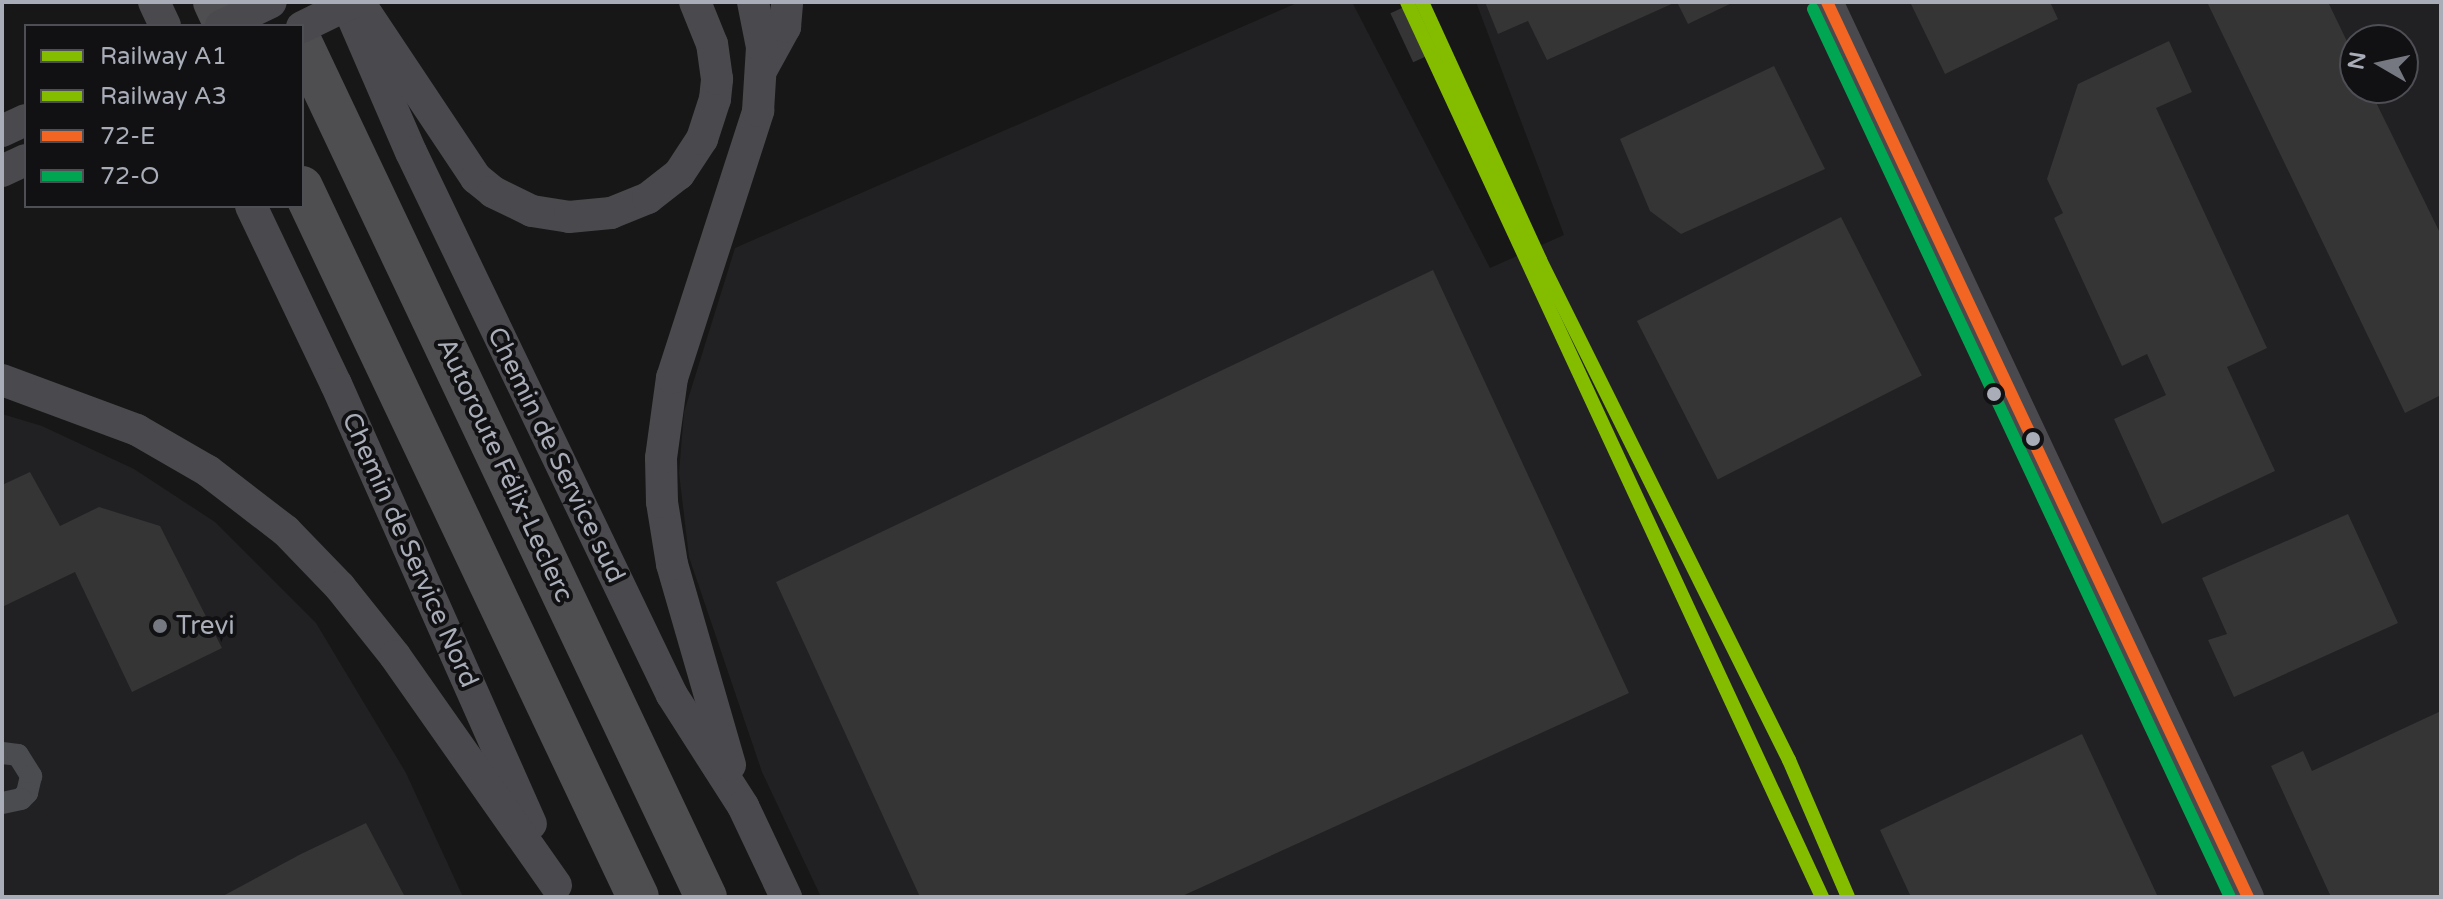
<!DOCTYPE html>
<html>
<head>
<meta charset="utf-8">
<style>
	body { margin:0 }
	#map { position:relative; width:2443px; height:899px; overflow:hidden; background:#171717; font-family:"Varela Round",sans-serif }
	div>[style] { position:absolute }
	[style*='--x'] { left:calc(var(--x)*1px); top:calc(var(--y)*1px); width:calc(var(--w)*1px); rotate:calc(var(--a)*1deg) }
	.built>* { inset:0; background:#212123 }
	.building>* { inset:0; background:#353536; transform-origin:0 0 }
	.street>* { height:22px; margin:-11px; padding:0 11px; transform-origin:11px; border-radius:11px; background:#4b4c50 }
	.secondary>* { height:32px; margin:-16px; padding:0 16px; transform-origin:16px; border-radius:16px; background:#4a4a4e }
	.highway>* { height:42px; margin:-21px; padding:0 21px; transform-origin:21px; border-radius:21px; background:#4e4e51 }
	.secondary-bridge>* { height:32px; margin:-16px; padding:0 16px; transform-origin:16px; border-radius:16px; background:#4a4a4e }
	.bus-1>* { height:12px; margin:-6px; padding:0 6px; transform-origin:6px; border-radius:6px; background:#f26522 }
	.bus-2>* { height:12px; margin:-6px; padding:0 6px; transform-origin:6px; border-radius:6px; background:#00a651 }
	.rail-1>* { height:14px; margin:-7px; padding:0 7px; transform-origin:7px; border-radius:7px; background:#84bd00 }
	.rail-2>* { height:14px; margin:-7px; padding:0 7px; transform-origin:7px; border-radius:7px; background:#84bd00 }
	.dots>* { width:22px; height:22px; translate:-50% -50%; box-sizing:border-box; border:4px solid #111113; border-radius:50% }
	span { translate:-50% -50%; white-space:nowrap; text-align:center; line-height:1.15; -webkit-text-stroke:8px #111113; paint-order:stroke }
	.street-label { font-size:26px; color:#a8adb8 }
	.poi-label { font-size:26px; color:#a8adb8 }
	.left { translate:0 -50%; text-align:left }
	.frame { position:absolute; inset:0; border:4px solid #a8adb8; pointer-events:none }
	.legend { position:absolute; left:24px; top:24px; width:280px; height:184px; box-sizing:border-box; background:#111113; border:2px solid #4d4f55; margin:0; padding:10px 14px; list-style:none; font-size:24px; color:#a8adb8 }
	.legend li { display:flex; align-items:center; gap:16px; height:40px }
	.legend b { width:40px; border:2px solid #4d4f55 }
	.north { position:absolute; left:2339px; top:24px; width:80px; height:80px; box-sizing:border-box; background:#111113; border:2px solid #4d4f55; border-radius:50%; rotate:279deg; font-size:22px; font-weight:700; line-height:32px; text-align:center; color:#a8adb8 }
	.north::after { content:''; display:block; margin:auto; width:28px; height:36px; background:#757880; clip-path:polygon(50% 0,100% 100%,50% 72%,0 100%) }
</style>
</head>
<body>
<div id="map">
	<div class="built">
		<div style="clip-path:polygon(evenodd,1299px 2px,1352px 2px,1490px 268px,1564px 235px,1476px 2px,2441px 2px,2441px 897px,821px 897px,762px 772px,689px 557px,679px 473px,684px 412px,735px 248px,1299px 2px,2355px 40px,2403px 40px,2403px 88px,2355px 88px,2355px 40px)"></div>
		<div style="clip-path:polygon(2px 414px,42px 426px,134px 469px,215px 522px,316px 623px,406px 773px,463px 897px,2px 897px)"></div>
	</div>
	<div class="building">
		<div style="clip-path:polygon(1485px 2px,1676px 2px,1547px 60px,1528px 21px,1498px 34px)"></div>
		<div style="clip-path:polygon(1677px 2px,1734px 2px,1688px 24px)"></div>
		<div style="clip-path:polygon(1910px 2px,2050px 2px,2058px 19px,1945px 74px)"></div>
		<div style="clip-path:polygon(2207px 2px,2328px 2px,2355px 58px,2355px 88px,2369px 88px,2441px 235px,2441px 395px,2405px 413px)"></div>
		<div style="left:1404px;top:7px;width:54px;height:15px;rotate:65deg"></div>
		<div style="clip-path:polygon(2169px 41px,2192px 92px,2156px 108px,2267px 348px,2227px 367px,2275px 471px,2162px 524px,2114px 419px,2166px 395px,2147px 354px,2122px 366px,2054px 218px,2063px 213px,2047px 179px,2078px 84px)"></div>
		<div style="clip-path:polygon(1774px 66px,1825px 169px,1681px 234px,1650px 211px,1620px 139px)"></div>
		<div style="left:1841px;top:217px;width:178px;height:229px;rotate:63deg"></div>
		<div style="clip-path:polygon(1433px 270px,1629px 693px,1180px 897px,920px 897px,776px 582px)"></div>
		<div style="clip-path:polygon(30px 472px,60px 526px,99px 507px,160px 526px,222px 648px,132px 692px,75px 572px,2px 607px,2px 485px)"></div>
		<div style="clip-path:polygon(2348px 514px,2398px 623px,2234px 697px,2208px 640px,2227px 634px,2202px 578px)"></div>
		<div style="clip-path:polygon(2441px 711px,2441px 897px,2331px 897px,2271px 766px,2303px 751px,2312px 771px)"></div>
		<div style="clip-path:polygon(2082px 734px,2158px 897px,1911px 897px,1880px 830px)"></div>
		<div style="clip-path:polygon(366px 823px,405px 897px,221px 897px,301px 854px)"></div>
	</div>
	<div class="street">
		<div style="--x:2;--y:753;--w:16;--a:7"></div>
		<div style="--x:18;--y:755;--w:25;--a:58"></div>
		<div style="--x:31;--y:776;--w:17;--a:103"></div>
		<div style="--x:27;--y:793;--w:8;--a:135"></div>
		<div style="--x:21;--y:799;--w:19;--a:168"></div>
	</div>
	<div class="secondary">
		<div style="--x:154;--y:2;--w:26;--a:65"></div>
		<div style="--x:346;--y:2;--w:163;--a:66.6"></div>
		<div style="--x:411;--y:152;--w:602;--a:64.33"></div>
		<div style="--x:672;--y:695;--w:132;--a:57.4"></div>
		<div style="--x:743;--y:806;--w:101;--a:64.7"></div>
		<div style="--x:1827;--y:2;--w:989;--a:64.81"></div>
		<div style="--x:364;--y:10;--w:202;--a:56.3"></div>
		<div style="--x:476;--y:178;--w:22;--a:39"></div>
		<div style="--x:493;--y:192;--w:43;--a:26"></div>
		<div style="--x:532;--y:211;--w:37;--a:9"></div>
		<div style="--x:569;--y:217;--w:42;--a:-5.4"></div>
		<div style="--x:611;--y:213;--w:40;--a:-22"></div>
		<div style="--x:648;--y:198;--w:39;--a:-38"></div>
		<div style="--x:679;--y:174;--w:42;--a:-56.7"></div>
		<div style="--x:702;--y:139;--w:42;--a:-72"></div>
		<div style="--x:715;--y:99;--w:20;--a:-84"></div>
		<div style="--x:717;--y:79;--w:35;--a:-98"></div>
		<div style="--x:712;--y:44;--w:45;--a:-112"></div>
		<div style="--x:763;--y:67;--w:46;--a:-61.2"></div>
		<div style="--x:785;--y:27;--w:25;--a:-85"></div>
		<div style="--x:2;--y:131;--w:26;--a:-25"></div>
		<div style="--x:2;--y:171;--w:26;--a:-25"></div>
		<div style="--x:251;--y:206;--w:197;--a:64.5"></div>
		<div style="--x:336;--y:384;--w:481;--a:66.1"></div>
		<div style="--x:2;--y:380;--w:144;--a:20.3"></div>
		<div style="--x:137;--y:430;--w:82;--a:30"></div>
		<div style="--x:208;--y:471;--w:98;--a:37.6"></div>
		<div style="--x:286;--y:531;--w:78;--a:46"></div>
		<div style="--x:340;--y:587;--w:88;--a:51.4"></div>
		<div style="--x:395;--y:656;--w:280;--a:54.9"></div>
		<div style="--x:730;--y:765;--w:209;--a:-106.1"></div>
		<div style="--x:672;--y:564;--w:63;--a:-99.2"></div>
		<div style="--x:662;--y:502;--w:44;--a:-91.3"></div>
		<div style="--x:661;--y:458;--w:81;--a:-82.2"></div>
		<div style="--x:672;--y:378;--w:281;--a:-72.1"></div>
		<div style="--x:758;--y:111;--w:64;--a:-86.4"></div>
		<div style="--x:762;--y:47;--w:46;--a:-101.3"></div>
	</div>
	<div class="highway">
		<div style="--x:214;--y:2;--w:26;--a:65"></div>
		<div style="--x:302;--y:44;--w:944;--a:64.66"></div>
		<div style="--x:302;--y:187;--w:785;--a:64.67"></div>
	</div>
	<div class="secondary-bridge">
		<div style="--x:221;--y:26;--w:55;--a:-25.6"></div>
		<div style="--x:302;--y:27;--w:57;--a:-26.1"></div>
	</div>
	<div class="bus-1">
		<div style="--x:1827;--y:2;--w:989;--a:64.81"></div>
	</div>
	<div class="bus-2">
		<div style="--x:1813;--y:9;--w:981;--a:64.85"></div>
	</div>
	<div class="rail-1">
		<div style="--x:1422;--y:2;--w:284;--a:65.4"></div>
		<div style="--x:1540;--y:260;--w:559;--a:63.53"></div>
		<div style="--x:1789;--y:760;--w:149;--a:66.7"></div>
	</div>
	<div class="rail-2">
		<div style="--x:1407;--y:2;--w:987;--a:65.12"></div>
	</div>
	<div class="dots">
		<div style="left:1994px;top:394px;background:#a8adb8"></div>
		<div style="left:2033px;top:439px;background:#a8adb8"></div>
		<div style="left:160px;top:626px;background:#757880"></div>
	</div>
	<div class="street-label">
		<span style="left:556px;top:455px;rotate:64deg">Chemin de Service sud</span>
		<span style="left:505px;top:470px;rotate:65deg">Autoroute Félix-Leclerc</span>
		<span style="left:410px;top:550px;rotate:66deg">Chemin de Service Nord</span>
	</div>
	<div class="poi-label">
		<span class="left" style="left:176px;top:626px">Trevi</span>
	</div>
	<div class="frame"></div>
	<ul class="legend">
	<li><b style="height:10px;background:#84bd00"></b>Railway A1</li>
	<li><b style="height:10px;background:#84bd00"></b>Railway A3</li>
	<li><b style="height:10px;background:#f26522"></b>72-E</li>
	<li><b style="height:10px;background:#00a651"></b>72-O</li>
	</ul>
	<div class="north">N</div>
</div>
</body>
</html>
